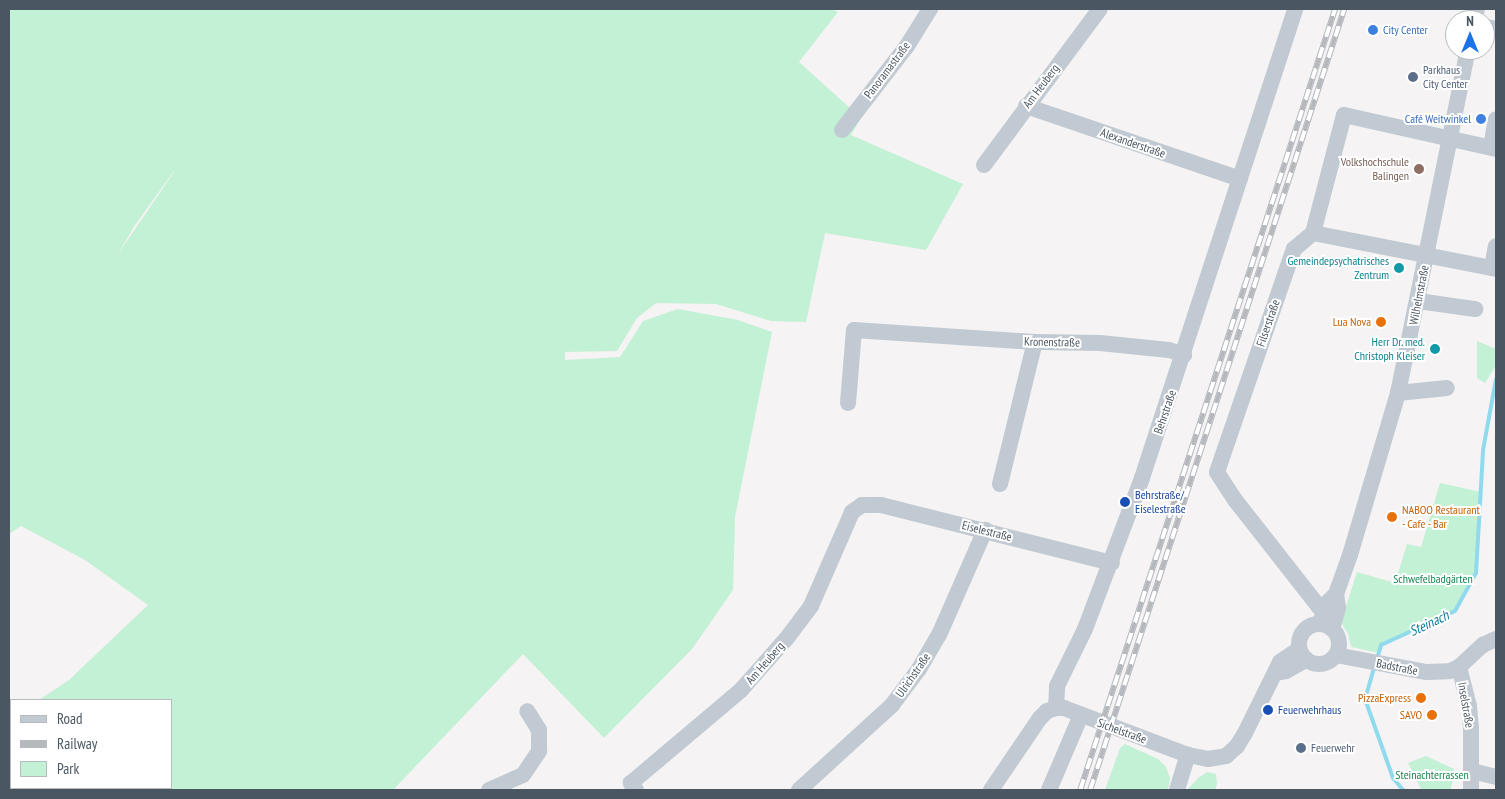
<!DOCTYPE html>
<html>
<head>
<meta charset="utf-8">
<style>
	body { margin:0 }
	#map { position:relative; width:1505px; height:799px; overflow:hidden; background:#f5f3f3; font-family:"PT Sans Narrow",sans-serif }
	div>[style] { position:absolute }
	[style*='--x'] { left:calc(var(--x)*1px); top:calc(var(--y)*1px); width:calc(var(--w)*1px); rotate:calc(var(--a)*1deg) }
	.green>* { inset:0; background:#c3f1d5 }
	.stream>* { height:4px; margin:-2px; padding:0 2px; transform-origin:2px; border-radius:2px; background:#90daee }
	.minor>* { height:16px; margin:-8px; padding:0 8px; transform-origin:8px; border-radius:8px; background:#c1cad2 }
	.minor>.ring { margin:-8px; padding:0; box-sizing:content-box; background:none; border:16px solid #c1cad2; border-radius:50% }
	.rail>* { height:5.5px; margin-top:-2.75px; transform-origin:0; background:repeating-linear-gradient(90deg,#fff 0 11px,#b5b8bd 0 22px); box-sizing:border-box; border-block:1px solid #b5b8bd }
	.dots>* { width:14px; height:14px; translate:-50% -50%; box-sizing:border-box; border:2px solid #fff; border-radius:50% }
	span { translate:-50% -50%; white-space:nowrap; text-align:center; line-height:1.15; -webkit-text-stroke:4px #fff; paint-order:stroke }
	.shop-label { font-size:12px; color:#366cbe }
	.left { translate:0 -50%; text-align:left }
	.right { translate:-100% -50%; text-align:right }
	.street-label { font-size:12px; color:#4a5661 }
	.service-label { font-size:12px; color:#4e5e75 }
	.education-label { font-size:12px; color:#785e54 }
	.culture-label { font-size:12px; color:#0d838f }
	.food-label { font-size:12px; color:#c56008 }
	.transit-label { font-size:12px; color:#164399 }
	.park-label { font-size:12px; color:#17864f }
	.water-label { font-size:14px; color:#0c7c9b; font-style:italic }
	.frame { position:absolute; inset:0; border:10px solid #4a5661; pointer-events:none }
	.legend { position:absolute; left:10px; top:699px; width:162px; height:90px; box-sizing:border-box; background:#fff; border:1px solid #b7bbc0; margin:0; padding:6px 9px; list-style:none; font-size:15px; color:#4a5661 }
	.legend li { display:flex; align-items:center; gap:10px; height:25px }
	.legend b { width:25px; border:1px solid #b7bbc0 }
	.north { position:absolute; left:1445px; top:10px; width:50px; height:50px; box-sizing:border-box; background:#fff; border:1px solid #b7bbc0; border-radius:50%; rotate:0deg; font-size:14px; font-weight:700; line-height:20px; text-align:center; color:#4a5661 }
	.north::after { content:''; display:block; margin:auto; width:18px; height:22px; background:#1a73e8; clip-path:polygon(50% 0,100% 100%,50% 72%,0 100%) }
</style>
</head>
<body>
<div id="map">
	<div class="green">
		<div style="clip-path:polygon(evenodd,9px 9px,832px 9px,838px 12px,799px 62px,861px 118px,851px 135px,963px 184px,926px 250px,825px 233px,806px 322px,771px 321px,716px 304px,656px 303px,637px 318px,617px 351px,565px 352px,565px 360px,620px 357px,643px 321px,678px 309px,738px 320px,772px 332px,735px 517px,733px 590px,692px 649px,604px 738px,523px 654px,393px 790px,9px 790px,9px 720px,11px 719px,11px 788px,171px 788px,171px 700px,39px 700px,69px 680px,148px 605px,85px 560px,21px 526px,9px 534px,9px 9px,174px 171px,174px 172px,118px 254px,135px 225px,174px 171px)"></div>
		<div style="clip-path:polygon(1477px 341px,1496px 349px,1496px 365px,1485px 383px,1477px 378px)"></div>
		<div style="clip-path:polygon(1440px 483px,1481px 492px,1476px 573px,1455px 611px,1381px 645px,1379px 653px,1351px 647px,1348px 634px,1341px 622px,1357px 572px,1395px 583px,1407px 544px,1421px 547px)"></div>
		<div style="clip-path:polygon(1125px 744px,1158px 759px,1166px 767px,1170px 778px,1168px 790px,1105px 790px,1120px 748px)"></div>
		<div style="clip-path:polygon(1426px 756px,1454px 769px,1451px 790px,1421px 789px,1408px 763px)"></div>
		<div style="clip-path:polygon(1207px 772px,1216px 774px,1217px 784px,1215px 790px,1187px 790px,1198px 778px)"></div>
	</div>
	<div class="stream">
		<div style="--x:1377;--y:659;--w:15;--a:-74"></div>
		<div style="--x:1381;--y:645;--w:81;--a:-24.7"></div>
		<div style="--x:1455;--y:611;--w:43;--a:-61.1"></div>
		<div style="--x:1476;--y:573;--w:123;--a:-86.7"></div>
		<div style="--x:1483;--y:450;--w:72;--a:-79.6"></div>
		<div style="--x:1374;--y:668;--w:32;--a:106"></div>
		<div style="--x:1365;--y:699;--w:84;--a:70.5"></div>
		<div style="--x:1393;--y:778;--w:16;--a:50"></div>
	</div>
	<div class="minor">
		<div style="--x:1474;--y:20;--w:11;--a:-75"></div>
		<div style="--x:1485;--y:27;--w:11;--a:10"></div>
		<div style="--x:1026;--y:106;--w:226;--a:18.8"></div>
		<div style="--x:842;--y:130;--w:106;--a:-52.3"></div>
		<div style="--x:907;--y:46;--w:44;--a:-58.1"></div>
		<div style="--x:1491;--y:147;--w:28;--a:-80"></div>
		<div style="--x:984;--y:165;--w:194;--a:-53.4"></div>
		<div style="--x:1313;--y:233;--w:187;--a:11.1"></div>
		<div style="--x:1492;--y:268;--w:22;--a:-80"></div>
		<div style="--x:1418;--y:301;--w:58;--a:8"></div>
		<div style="--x:1398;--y:393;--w:49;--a:-5.8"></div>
		<div style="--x:848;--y:403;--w:73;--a:-85.3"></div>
		<div style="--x:854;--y:330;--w:181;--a:3.8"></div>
		<div style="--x:1035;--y:342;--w:65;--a:0.9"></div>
		<div style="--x:1100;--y:343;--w:69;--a:5.8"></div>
		<div style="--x:1169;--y:350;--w:16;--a:18"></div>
		<div style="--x:1000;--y:484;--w:146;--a:-76.2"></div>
		<div style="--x:1325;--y:610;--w:7;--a:-153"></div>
		<div style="--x:1319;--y:607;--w:136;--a:-128.1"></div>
		<div style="--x:1235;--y:500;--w:33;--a:-123"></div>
		<div style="--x:1217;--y:472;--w:236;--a:-71"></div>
		<div style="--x:1294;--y:249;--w:25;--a:-40"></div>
		<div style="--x:1313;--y:233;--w:122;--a:-75.3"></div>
		<div style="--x:1344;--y:115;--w:156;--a:12.6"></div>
		<div style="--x:1320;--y:624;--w:21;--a:-73"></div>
		<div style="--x:1326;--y:604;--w:14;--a:-45"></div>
		<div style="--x:1336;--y:594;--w:41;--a:-70.3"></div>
		<div style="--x:1350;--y:555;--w:169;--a:-73.5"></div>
		<div style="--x:1398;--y:393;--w:350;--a:-78.5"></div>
		<div class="ring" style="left:1299px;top:624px;width:24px;height:24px"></div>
		<div style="--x:1332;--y:629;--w:22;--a:-74"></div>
		<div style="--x:1338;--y:608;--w:14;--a:-98"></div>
		<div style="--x:1336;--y:655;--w:92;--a:10.7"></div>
		<div style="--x:1426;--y:672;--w:24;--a:-2"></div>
		<div style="--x:1450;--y:671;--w:10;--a:-24"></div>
		<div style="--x:1459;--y:667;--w:33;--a:-43"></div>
		<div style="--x:1483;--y:645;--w:14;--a:-25"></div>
		<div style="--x:1459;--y:667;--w:40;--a:75.6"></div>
		<div style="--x:1469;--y:706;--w:23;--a:85"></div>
		<div style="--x:1471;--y:729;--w:61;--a:90"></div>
		<div style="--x:1276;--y:673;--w:10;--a:-11"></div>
		<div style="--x:1286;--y:671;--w:23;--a:-29"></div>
		<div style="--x:1056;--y:708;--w:22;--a:-87"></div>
		<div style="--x:1057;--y:686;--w:64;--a:-63.8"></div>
		<div style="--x:1085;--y:629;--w:161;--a:-69.3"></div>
		<div style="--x:1142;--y:478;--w:493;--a:-71.9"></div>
		<div style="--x:1472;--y:771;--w:25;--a:14"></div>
		<div style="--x:489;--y:790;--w:37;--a:-24"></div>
		<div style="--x:523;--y:775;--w:29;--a:-56"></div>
		<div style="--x:539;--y:751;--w:21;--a:-90"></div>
		<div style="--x:539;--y:730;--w:22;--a:-122"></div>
		<div style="--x:636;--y:790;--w:9;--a:-126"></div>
		<div style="--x:631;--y:783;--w:144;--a:-40.2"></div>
		<div style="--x:741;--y:690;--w:69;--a:-48.5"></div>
		<div style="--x:787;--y:638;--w:40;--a:-53"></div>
		<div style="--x:811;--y:606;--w:103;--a:-66.4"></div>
		<div style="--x:852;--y:512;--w:12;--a:-35"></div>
		<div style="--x:862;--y:505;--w:19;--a:0"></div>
		<div style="--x:881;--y:505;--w:238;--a:14.1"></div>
		<div style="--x:799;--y:790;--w:126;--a:-42.4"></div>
		<div style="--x:892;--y:705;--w:45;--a:-53.1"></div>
		<div style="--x:919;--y:669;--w:39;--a:-60"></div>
		<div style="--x:939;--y:635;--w:115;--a:-66.3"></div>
		<div style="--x:991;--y:790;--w:87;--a:-55.8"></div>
		<div style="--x:1040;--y:718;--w:10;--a:-45"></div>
		<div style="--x:1047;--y:711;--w:9;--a:-18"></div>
		<div style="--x:1056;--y:708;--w:8;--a:0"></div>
		<div style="--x:1064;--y:708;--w:133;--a:20.8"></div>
		<div style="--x:1188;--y:755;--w:20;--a:11"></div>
		<div style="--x:1208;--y:759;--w:18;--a:-9"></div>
		<div style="--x:1226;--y:756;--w:15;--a:-42"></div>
		<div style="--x:1237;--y:746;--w:13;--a:-58"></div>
		<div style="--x:1244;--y:735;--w:81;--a:-63.7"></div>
		<div style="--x:1280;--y:662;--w:23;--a:-34"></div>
		<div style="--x:1049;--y:790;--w:82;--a:-66.9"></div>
		<div style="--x:1177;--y:790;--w:37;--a:-73"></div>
	</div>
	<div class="rail">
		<div style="--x:1080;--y:790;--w:822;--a:-71.92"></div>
		<div style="--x:1090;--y:790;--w:821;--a:-71.98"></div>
	</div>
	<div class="dots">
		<div style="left:1373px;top:30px;background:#3f7fe0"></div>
		<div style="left:1413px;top:77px;background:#5c6f8a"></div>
		<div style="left:1481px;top:119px;background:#3f7fe0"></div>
		<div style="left:1419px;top:169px;background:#8d6e63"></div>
		<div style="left:1399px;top:268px;background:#0f9aa8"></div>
		<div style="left:1381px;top:322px;background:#e8710a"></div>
		<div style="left:1435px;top:349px;background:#0f9aa8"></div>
		<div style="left:1125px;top:502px;background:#1a4fb4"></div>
		<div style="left:1392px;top:517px;background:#e8710a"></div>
		<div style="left:1421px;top:698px;background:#e8710a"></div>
		<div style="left:1268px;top:710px;background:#1a4fb4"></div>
		<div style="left:1432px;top:715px;background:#e8710a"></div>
		<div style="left:1301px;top:748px;background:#5c6f8a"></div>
	</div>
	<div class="shop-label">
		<span class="left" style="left:1383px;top:30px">City Center</span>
		<span class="right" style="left:1471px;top:119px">Café Weitwinkel</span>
	</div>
	<div class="street-label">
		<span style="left:887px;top:70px;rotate:-53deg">Panoramastraße</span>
		<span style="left:1041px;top:86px;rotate:-53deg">Am Heuberg</span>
		<span style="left:1133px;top:143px;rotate:19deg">Alexanderstraße</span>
		<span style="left:1419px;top:295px;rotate:-79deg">Wilhelmstraße</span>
		<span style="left:1268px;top:323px;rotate:-71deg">Filserstraße</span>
		<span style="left:1052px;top:342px;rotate:1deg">Kronenstraße</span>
		<span style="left:1165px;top:412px;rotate:-71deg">Behrstraße</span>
		<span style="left:987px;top:531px;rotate:14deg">Eiselestraße</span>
		<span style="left:765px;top:663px;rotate:-49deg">Am Heuberg</span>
		<span style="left:1397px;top:667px;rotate:11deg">Badstraße</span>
		<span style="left:913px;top:675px;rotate:-55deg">Ulrichstraße</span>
		<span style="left:1466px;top:705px;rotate:80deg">Inselstraße</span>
		<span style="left:1122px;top:731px;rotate:20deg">Sichelstraße</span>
	</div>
	<div class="service-label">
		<span class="left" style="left:1423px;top:77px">Parkhaus<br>City Center</span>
		<span class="left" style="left:1311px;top:748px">Feuerwehr</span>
	</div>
	<div class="education-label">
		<span class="right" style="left:1409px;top:169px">Volkshochschule<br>Balingen</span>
	</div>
	<div class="culture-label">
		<span class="right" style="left:1389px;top:268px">Gemeindepsychatrisches<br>Zentrum</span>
		<span class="right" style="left:1425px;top:349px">Herr Dr. med.<br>Christoph Kleiser</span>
	</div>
	<div class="food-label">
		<span class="right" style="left:1371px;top:322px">Lua Nova</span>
		<span class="left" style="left:1402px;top:517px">NABOO Restaurant<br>- Cafe - Bar</span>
		<span class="right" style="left:1411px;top:698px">PizzaExpress</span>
		<span class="right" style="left:1422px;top:715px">SAVO</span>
	</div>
	<div class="transit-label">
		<span class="left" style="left:1135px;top:502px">Behrstraße/<br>Eiselestraße</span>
		<span class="left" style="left:1278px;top:710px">Feuerwehrhaus</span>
	</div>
	<div class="park-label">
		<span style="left:1433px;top:579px">Schwefelbadgärten</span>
		<span style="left:1432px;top:775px">Steinachterrassen</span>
	</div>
	<div class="water-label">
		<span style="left:1429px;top:623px;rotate:-25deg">Steinach</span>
	</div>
	<div class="frame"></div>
	<ul class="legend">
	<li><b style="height:6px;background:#c1cad2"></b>Road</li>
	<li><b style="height:6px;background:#b5b8bd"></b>Railway</li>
	<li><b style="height:14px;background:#c3f1d5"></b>Park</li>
	</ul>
	<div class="north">N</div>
</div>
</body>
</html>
